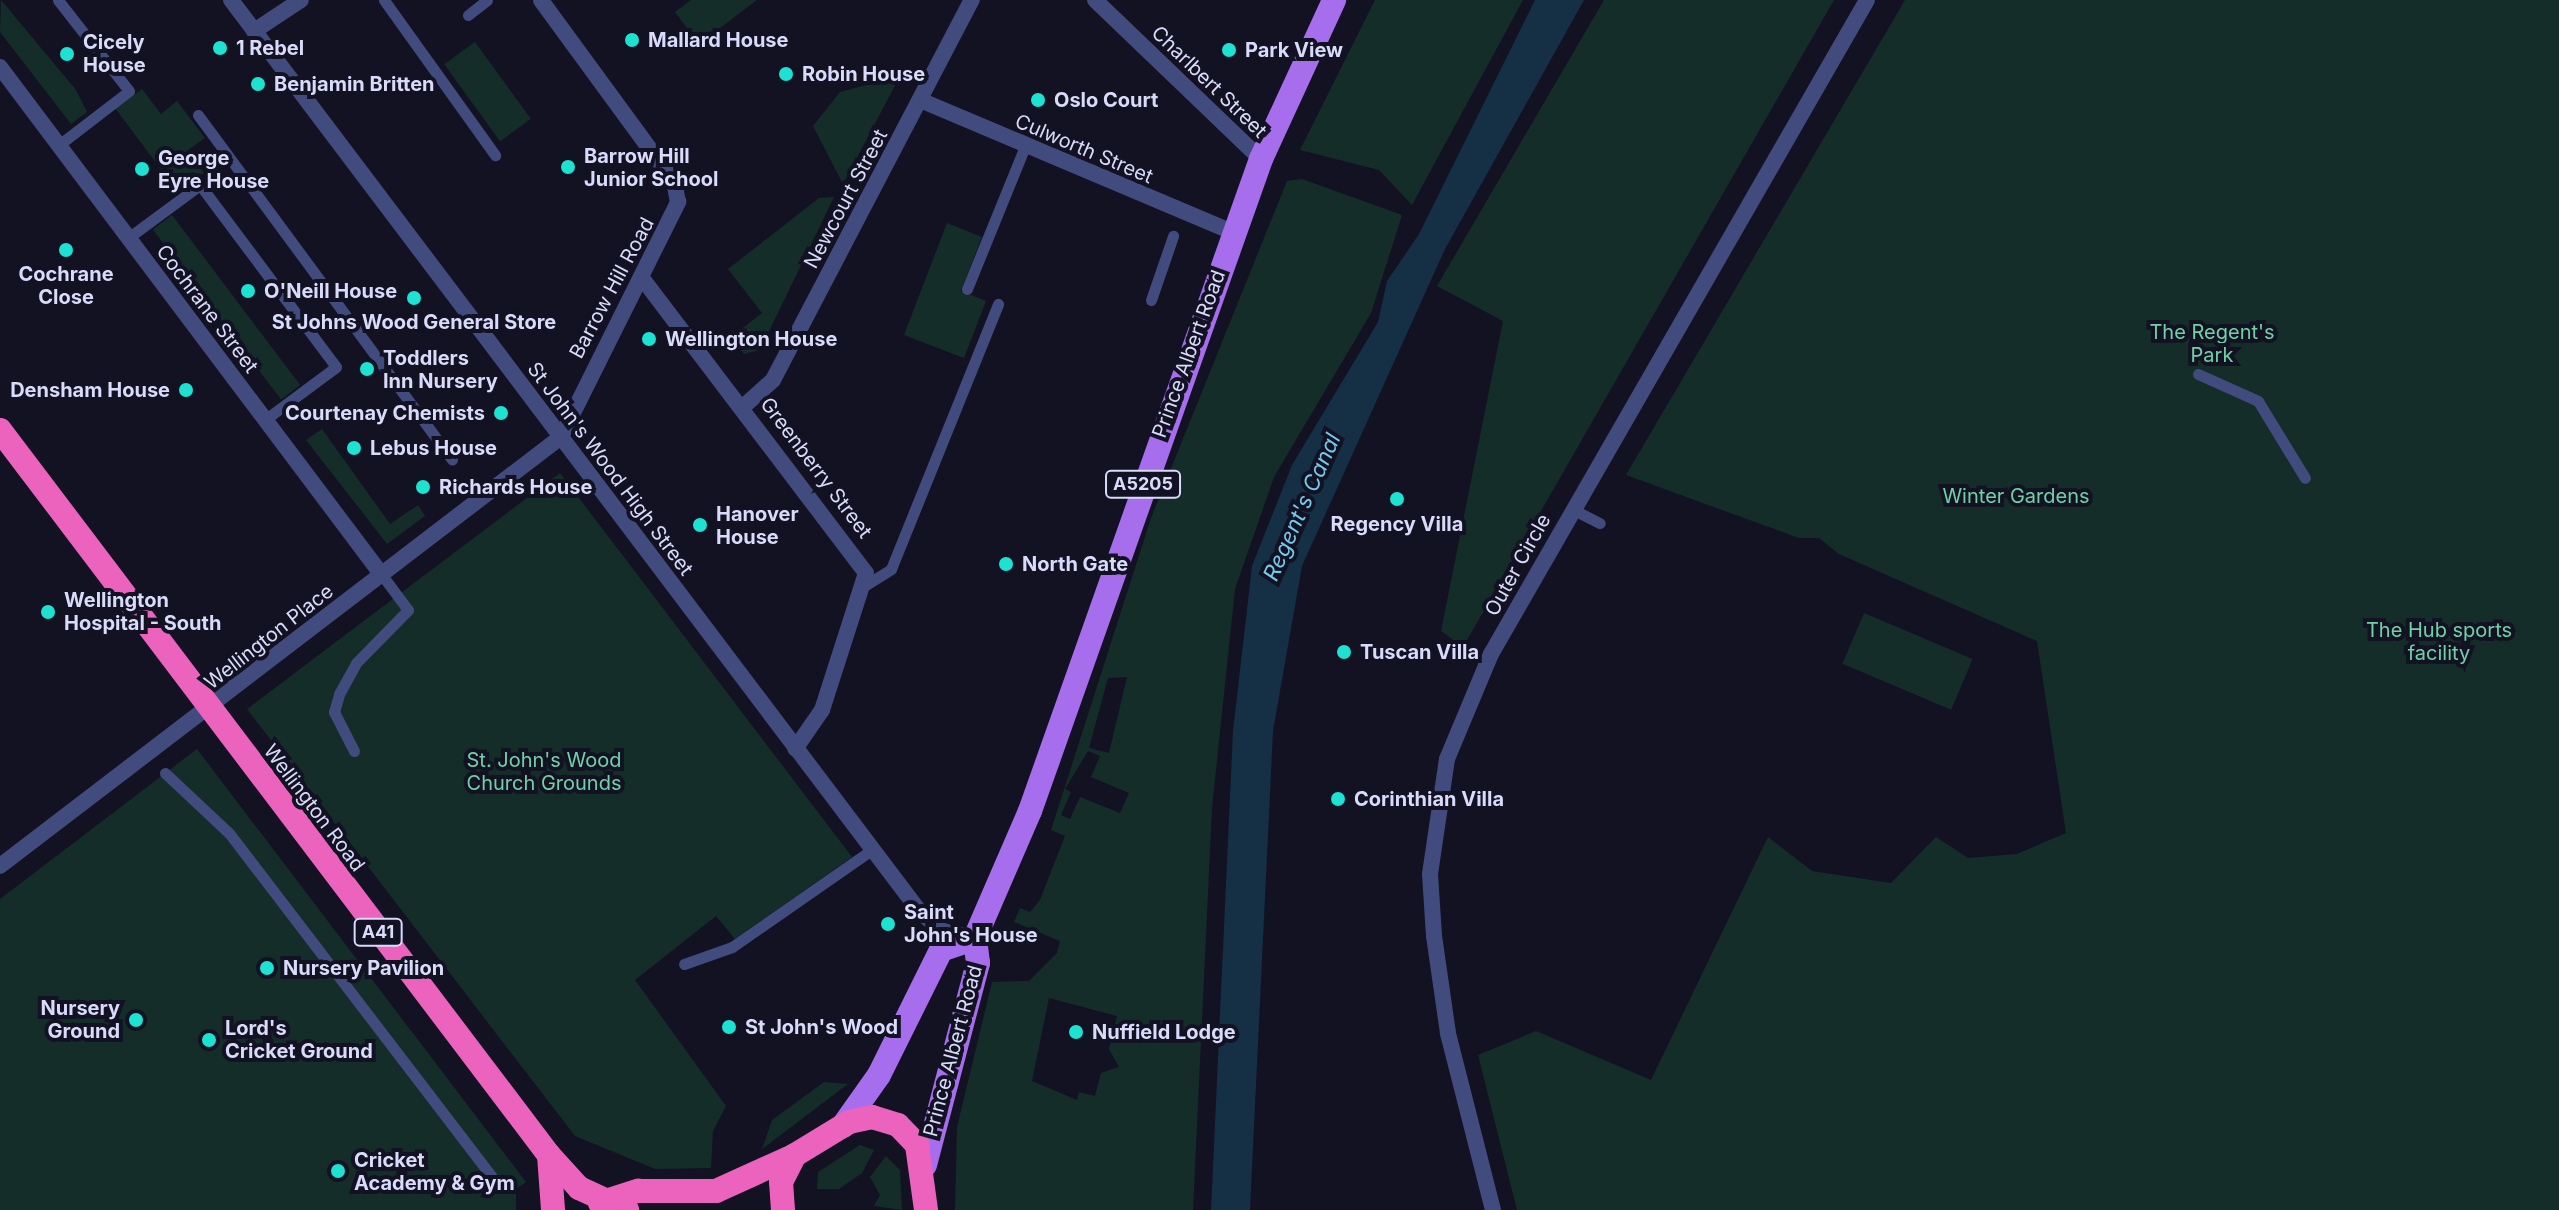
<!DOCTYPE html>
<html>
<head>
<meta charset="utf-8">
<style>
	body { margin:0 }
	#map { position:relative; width:2559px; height:1210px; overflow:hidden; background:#121223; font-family:Inter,sans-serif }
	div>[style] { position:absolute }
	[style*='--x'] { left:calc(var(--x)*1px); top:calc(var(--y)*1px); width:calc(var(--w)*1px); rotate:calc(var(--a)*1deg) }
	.green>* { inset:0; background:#152d28; transform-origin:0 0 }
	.water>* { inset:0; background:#152f45 }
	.lane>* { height:11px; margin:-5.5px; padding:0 5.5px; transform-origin:5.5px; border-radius:5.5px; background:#424b7d }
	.street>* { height:16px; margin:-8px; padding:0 8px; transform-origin:8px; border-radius:8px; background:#424b7d }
	.primary>* { height:24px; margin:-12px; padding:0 12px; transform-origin:12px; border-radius:12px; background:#a66eed }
	.highway>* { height:24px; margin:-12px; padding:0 12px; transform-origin:12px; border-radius:12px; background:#eb63bd }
	.dots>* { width:22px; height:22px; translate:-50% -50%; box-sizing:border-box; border:4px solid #121223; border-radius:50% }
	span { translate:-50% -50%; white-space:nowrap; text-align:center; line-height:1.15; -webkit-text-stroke:8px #121223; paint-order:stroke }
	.shield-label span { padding:2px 6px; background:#121223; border:2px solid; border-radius:6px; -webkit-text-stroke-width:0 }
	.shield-label { font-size:18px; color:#d9dbfa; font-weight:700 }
	.poi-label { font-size:20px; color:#d9dbfa; font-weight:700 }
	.left { translate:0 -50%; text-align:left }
	.right { translate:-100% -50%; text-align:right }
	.street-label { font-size:20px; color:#d9dbfa }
	.park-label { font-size:20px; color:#6ed2a6 }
	.water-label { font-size:22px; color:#74cbed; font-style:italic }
</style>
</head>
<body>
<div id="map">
	<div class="green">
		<div style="clip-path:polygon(1px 0,76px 90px,87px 112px,71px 124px,0 32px)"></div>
		<div style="clip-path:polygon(691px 0,757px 0,699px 44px,675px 12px)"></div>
		<div style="clip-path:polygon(1375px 0,1523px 0,1412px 205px,1379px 170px,1300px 150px)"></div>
		<div style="clip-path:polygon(1604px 0,1834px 0,1463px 647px,1441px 631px,1503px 321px,1437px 286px)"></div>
		<div style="clip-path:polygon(1905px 0,2559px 0,2559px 1210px,1517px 1210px,1478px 1055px,1536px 1031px,1651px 1080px,1768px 837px,1812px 871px,1891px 883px,1936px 837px,1968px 858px,2017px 854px,2066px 833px,2037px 641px,1839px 554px,1819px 538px,1799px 538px,1626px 475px)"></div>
		<div style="left:475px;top:42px;width:95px;height:38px;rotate:54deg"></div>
		<div style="clip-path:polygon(900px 76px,843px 184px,813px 126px,840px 92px)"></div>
		<div style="clip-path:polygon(142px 89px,161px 114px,177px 101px,205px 138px,188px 150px,204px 173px,178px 192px,115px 108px)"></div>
		<div style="clip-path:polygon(evenodd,1302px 179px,1402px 215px,1371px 313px,1274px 477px,1235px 589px,1212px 808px,1193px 1210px,955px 1210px,957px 1127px,992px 982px,1029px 981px,1057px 953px,1060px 941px,1014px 922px,1020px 908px,1030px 912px,1040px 900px,1065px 836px,1051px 830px,1151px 518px,1287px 181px,1302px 179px,1127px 677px,1109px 753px,1089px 748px,1108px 678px,1127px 677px,1302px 179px,1088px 751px,1100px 756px,1091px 777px,1129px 793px,1120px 813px,1080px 797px,1070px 819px,1061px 815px,1071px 792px,1065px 789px,1088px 751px,1302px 179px,1049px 998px,1117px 1016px,1109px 1049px,1119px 1067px,1101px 1073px,1095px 1096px,1079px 1092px,1077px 1100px,1032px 1081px,1049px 998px)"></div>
		<div style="clip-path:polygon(834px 197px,760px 350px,744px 354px,731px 337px,762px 313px,728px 269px,819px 198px)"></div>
		<div style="left:172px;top:215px;width:213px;height:24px;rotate:53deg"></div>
		<div style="clip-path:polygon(947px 223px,982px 237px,961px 291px,986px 301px,964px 358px,904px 335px)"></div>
		<div style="clip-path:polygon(322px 429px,390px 524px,418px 505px,425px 516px,387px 544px,306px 440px)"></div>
		<div style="clip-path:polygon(560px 473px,852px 857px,735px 939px,716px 916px,635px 980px,726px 1106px,713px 1131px,711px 1168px,655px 1169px,575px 1136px,247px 709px)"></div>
		<div style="left:1864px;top:613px;width:118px;height:55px;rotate:23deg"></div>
		<div style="clip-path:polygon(197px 749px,526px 1182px,516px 1189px,516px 1210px,0 1210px,0 899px)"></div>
		<div style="clip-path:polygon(824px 1082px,848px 1084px,762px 1149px,772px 1120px)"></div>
		<div style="clip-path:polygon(860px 1145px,874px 1150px,862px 1173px,839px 1189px,817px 1189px,818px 1172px)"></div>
		<div style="clip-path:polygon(886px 1156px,900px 1170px,902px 1210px,874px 1206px,880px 1195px,870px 1177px)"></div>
	</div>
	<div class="water">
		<div style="clip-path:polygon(1535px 0,1584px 0,1445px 249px,1302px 566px,1273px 731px,1250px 1210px,1211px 1210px,1233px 731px,1252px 566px,1292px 465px,1378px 322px,1387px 281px,1419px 234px)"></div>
	</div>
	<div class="lane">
		<div style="--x:58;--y:0;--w:115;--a:52"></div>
		<div style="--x:129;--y:91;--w:88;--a:142.4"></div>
		<div style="--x:384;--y:0;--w:191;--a:54.4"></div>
		<div style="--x:468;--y:15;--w:24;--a:-38"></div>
		<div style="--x:198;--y:115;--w:428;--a:53.6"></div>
		<div style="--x:128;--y:238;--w:89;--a:-36.4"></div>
		<div style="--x:200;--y:185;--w:227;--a:53.2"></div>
		<div style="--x:336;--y:367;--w:87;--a:143.4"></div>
		<div style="--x:967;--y:289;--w:154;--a:-67.9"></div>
		<div style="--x:1151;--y:300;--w:68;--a:-71"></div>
		<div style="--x:2198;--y:374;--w:66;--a:24.2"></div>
		<div style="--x:2258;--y:401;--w:90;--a:58.6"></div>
		<div style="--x:470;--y:484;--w:18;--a:56"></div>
		<div style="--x:1572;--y:509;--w:31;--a:27"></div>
		<div style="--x:864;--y:586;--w:32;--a:-32"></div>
		<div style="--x:891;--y:569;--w:286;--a:-68"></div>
		<div style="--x:354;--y:751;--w:44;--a:-117.1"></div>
		<div style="--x:334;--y:712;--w:19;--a:-74"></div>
		<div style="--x:339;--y:694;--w:35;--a:-61"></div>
		<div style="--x:356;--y:663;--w:74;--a:-45.5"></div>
		<div style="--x:408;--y:610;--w:44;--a:-126.6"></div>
		<div style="--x:165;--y:773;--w:88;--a:43.2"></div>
		<div style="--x:229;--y:833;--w:432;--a:52.6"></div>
		<div style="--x:684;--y:964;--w:51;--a:-19.5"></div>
		<div style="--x:732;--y:947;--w:172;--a:-34.8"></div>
	</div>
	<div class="street">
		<div style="--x:231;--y:0;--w:1143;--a:52.93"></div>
		<div style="--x:920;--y:912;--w:30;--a:40"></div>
		<div style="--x:943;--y:931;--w:30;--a:12"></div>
		<div style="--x:1095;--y:0;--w:230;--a:43.8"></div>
		<div style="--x:254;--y:31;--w:56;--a:-33.4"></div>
		<div style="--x:0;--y:67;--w:636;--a:53.06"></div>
		<div style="--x:920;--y:100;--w:340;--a:22.9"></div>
		<div style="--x:642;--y:278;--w:370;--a:52.8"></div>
		<div style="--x:866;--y:573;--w:144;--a:107.8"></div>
		<div style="--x:822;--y:710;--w:47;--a:124.7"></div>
		<div style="--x:743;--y:407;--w:40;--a:-42"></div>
		<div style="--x:773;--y:380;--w:429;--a:-62.4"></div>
		<div style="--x:0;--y:866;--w:706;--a:-37.41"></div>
		<div style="--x:561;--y:437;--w:263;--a:-63.5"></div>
		<div style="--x:678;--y:202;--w:20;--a:-101"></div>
		<div style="--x:674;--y:182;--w:225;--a:-126.2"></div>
		<div style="--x:1493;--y:1210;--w:183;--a:-104.3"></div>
		<div style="--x:1448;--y:1033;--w:98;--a:-98.2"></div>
		<div style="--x:1434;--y:936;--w:62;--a:-93.7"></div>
		<div style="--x:1430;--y:874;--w:116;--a:-81.6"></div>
		<div style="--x:1447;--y:759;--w:114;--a:-67.3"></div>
		<div style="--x:1491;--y:654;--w:754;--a:-60.1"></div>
	</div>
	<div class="primary">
		<div style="--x:843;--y:1126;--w:62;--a:-54.8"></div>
		<div style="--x:879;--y:1075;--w:140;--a:-63.6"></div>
		<div style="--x:941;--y:950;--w:36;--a:-19"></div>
		<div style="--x:925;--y:1165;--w:209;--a:-75.3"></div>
		<div style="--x:978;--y:963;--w:25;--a:-97"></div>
		<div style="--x:975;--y:938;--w:138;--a:-66.6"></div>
		<div style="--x:1030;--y:811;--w:692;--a:-70.49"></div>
		<div style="--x:1261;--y:159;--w:175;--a:-65.3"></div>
	</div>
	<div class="highway">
		<div style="--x:0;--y:430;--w:909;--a:52.87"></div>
		<div style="--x:549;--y:1155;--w:45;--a:47.7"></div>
		<div style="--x:579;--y:1188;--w:53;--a:24.6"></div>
		<div style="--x:549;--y:1155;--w:55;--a:85.8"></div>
		<div style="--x:600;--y:1203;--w:40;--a:-18"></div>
		<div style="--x:638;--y:1191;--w:78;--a:0"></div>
		<div style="--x:716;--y:1191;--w:85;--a:-24.4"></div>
		<div style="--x:783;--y:1210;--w:28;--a:-94"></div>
		<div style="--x:781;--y:1182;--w:30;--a:-63"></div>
		<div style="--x:795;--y:1155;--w:63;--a:-31.4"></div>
		<div style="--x:849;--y:1122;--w:24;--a:-12"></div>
		<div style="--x:872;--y:1117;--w:27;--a:17"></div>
		<div style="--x:898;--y:1125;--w:28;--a:46"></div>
		<div style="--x:917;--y:1145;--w:66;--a:82.1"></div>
	</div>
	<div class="dots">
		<div style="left:632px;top:40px;background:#1de2d2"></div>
		<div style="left:220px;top:48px;background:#1de2d2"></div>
		<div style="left:1229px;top:50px;background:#1de2d2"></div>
		<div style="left:67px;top:54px;background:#1de2d2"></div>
		<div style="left:786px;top:74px;background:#1de2d2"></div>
		<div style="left:258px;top:84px;background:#1de2d2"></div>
		<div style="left:1038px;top:100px;background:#1de2d2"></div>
		<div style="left:568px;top:167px;background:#1de2d2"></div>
		<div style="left:142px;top:169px;background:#1de2d2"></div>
		<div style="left:66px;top:250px;background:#1de2d2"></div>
		<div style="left:248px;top:291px;background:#1de2d2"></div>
		<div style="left:414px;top:298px;background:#1de2d2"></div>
		<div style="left:649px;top:339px;background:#1de2d2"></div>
		<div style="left:367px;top:369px;background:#1de2d2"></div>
		<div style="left:186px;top:390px;background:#1de2d2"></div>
		<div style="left:501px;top:413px;background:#1de2d2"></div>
		<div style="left:354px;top:448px;background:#1de2d2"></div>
		<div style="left:423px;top:487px;background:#1de2d2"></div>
		<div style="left:1397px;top:499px;background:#1de2d2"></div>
		<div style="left:700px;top:525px;background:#1de2d2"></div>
		<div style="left:1006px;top:564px;background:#1de2d2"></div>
		<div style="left:48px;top:612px;background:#1de2d2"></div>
		<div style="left:1344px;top:652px;background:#1de2d2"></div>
		<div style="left:1338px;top:799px;background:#1de2d2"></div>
		<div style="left:888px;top:924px;background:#1de2d2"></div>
		<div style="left:267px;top:968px;background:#1de2d2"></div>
		<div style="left:136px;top:1020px;background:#1de2d2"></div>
		<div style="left:729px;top:1027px;background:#1de2d2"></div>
		<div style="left:1076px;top:1032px;background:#1de2d2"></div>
		<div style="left:209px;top:1040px;background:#1de2d2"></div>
		<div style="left:338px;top:1171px;background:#1de2d2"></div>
	</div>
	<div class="shield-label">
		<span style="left:1143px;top:484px">A5205</span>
		<span style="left:378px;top:932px">A41</span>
	</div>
	<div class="poi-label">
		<span class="left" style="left:648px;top:40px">Mallard House</span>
		<span class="left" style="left:83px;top:54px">Cicely<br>House</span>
		<span class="left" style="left:236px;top:48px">1 Rebel</span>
		<span class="left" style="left:1245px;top:50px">Park View</span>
		<span class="left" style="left:802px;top:74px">Robin House</span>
		<span class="left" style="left:274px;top:84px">Benjamin Britten</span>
		<span class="left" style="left:1054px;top:100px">Oslo Court</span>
		<span class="left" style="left:584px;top:168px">Barrow Hill<br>Junior School</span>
		<span class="left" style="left:158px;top:170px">George<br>Eyre House</span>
		<span style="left:66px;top:286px">Cochrane<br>Close</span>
		<span class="left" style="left:264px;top:291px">O'Neill House</span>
		<span style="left:414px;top:322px">St Johns Wood General Store</span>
		<span class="left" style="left:665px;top:339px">Wellington House</span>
		<span class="left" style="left:383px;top:370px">Toddlers<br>Inn Nursery</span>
		<span class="right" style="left:170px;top:390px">Densham House</span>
		<span class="right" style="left:485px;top:413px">Courtenay Chemists</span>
		<span class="left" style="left:370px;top:448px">Lebus House</span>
		<span class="left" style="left:439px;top:487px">Richards House</span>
		<span class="left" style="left:716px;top:526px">Hanover<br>House</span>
		<span style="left:1397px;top:524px">Regency Villa</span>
		<span class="left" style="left:1022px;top:564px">North Gate</span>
		<span class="left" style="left:64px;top:612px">Wellington<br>Hospital - South</span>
		<span class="left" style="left:1360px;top:652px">Tuscan Villa</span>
		<span class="left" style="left:1354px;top:799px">Corinthian Villa</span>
		<span class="left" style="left:904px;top:924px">Saint<br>John's House</span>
		<span class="left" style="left:283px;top:968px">Nursery Pavilion</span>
		<span class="right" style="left:120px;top:1020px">Nursery<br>Ground</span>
		<span class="left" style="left:745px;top:1027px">St John's Wood</span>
		<span class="left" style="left:225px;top:1040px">Lord's<br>Cricket Ground</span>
		<span class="left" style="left:1092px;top:1032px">Nuffield Lodge</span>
		<span class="left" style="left:354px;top:1172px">Cricket<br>Academy &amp; Gym</span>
	</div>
	<div class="street-label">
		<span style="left:1209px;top:82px;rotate:44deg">Charlbert Street</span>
		<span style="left:1084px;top:149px;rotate:23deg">Culworth Street</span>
		<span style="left:846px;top:199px;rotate:-62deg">Newcourt Street</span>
		<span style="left:612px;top:288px;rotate:-62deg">Barrow Hill Road</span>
		<span style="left:207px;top:309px;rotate:53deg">Cochrane Street</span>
		<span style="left:1189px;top:354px;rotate:-70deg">Prince Albert Road</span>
		<span style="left:816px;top:468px;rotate:53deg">Greenberry Street</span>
		<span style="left:610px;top:469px;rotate:53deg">St John's Wood High Street</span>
		<span style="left:1518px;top:565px;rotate:-61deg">Outer Circle</span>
		<span style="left:269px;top:637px;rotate:-38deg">Wellington Place</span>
		<span style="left:314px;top:808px;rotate:53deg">Wellington Road</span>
		<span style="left:953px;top:1051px;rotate:-75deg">Prince Albert Road</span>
	</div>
	<div class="park-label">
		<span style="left:2212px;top:344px">The Regent's<br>Park</span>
		<span style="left:2016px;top:496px">Winter Gardens</span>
		<span style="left:2439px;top:642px">The Hub sports<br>facility</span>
		<span style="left:544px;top:772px">St. John's Wood<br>Church Grounds</span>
	</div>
	<div class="water-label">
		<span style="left:1302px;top:507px;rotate:-66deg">Regent's Canal</span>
	</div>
</div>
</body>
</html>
